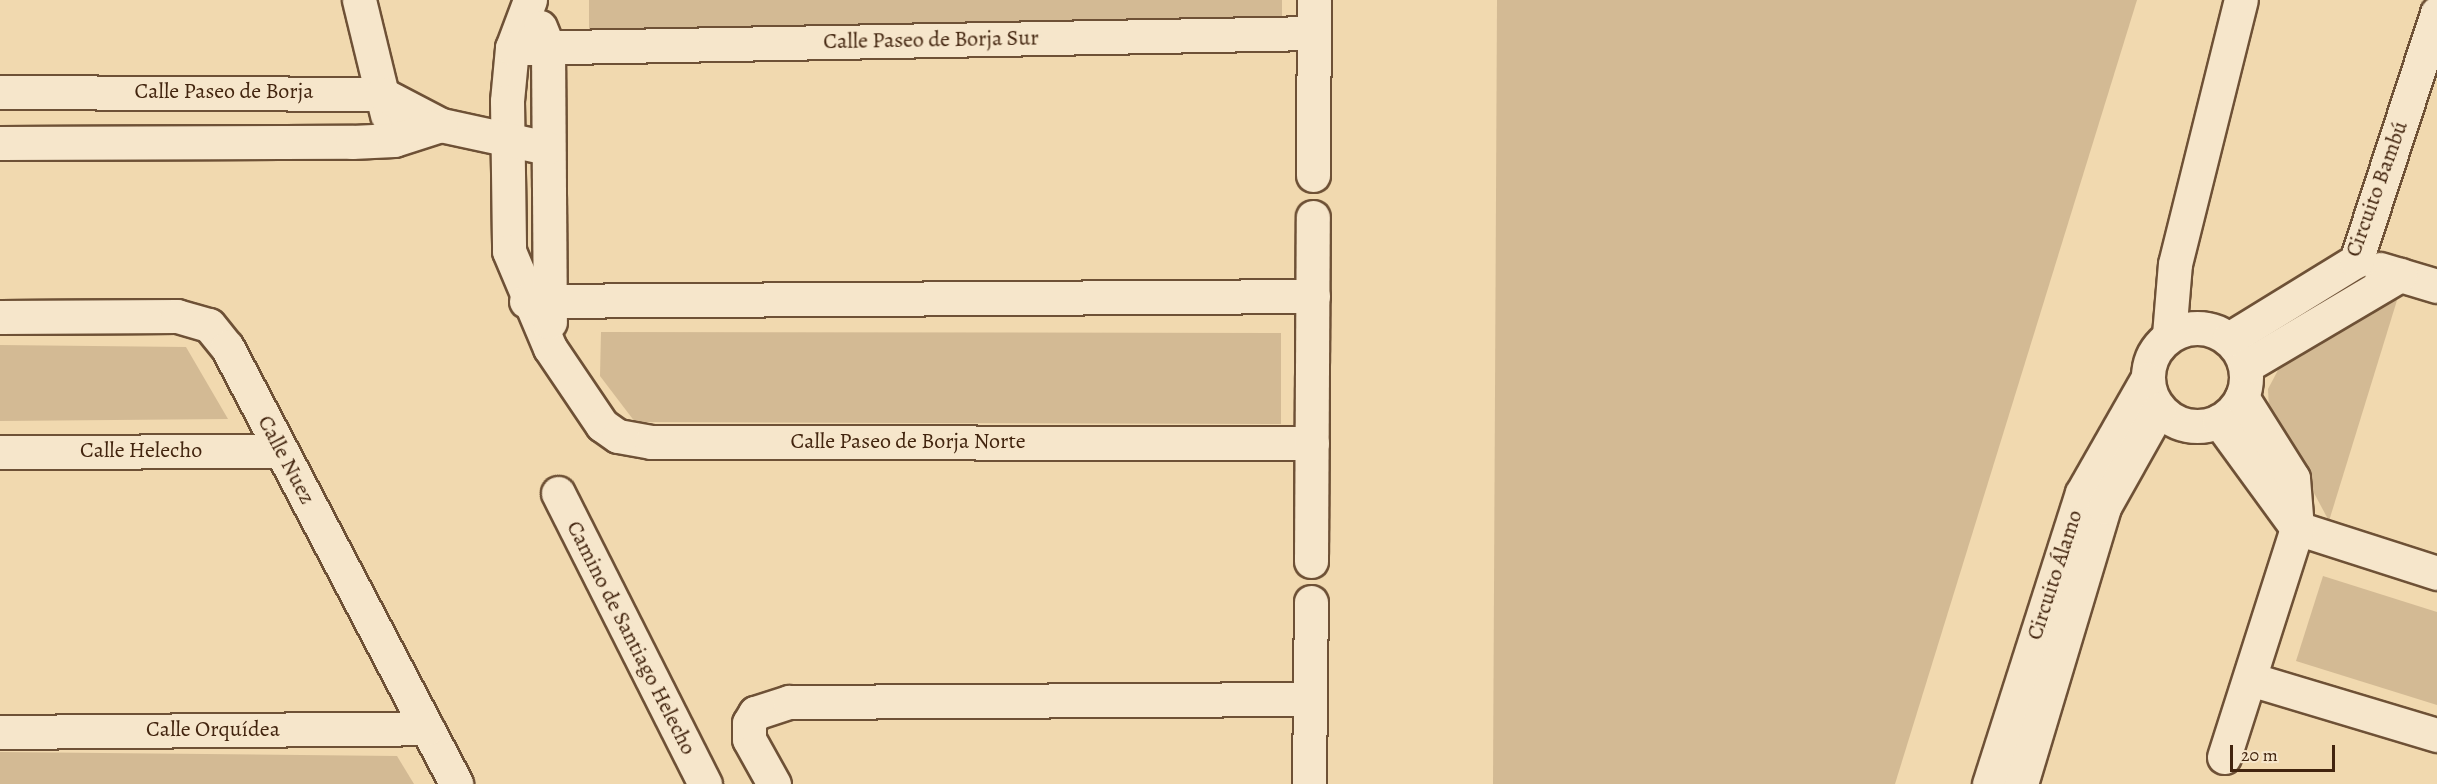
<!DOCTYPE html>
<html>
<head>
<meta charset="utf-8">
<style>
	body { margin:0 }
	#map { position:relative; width:2437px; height:784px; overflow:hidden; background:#f1d9af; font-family:Alegreya,serif }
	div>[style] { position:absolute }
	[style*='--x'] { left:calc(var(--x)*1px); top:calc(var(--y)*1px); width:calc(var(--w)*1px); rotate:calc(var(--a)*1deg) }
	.green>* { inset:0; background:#d3ba94; transform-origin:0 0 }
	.roads { filter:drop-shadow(2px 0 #6e5136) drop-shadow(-2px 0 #6e5136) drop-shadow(0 2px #6e5136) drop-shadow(0 -2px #6e5136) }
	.street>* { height:33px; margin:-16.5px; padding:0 16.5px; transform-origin:16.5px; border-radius:16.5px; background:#f6e6cb }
	.street>.ring { margin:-16.5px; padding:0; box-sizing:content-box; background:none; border:33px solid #f6e6cb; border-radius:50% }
	span { translate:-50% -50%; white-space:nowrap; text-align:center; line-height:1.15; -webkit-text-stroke:4.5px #f6e6cb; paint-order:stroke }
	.street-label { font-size:22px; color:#42240e }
	.scale { position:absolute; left:2230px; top:745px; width:105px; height:27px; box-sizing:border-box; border:3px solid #42240e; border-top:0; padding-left:8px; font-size:18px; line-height:21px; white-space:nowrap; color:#42240e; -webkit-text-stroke:4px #f6e6cb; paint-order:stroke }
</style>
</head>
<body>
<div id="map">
	<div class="green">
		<div style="left:589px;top:0;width:693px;height:29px"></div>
		<div style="clip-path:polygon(1497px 0,2137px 0,1895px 784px,1493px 784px)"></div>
		<div style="clip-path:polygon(2398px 297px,2329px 521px,2269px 409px,2268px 389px,2286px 355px)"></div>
		<div style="clip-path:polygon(601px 332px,1281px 333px,1281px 424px,635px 422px,600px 376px)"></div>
		<div style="clip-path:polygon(0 345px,186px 347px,228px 419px,0 421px)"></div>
		<div style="clip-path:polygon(2323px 576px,2437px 612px,2437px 705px,2296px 661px)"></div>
		<div style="clip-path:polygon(0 752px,397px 756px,414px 784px,0 784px)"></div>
	</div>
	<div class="roads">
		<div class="street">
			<div style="--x:359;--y:0;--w:118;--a:76.3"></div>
			<div style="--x:530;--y:0;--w:51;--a:110.6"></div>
			<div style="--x:512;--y:48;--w:53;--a:95.4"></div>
			<div style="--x:507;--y:101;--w:150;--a:89.2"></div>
			<div style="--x:509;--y:251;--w:105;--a:67.1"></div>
			<div style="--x:550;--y:348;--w:93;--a:56"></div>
			<div style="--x:602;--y:425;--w:19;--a:35"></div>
			<div style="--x:618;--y:436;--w:34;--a:10"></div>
			<div style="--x:651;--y:442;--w:661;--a:0.09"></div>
			<div style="--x:540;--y:27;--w:22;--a:68"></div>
			<div style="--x:548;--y:47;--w:275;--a:89.6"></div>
			<div style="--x:512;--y:48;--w:802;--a:-1.07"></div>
			<div style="--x:0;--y:92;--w:382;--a:0.3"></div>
			<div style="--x:382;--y:94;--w:67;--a:27.7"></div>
			<div style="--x:441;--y:125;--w:108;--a:12.2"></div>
			<div style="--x:0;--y:143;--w:352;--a:-0.2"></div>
			<div style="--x:352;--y:142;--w:42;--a:-2.7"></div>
			<div style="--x:394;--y:140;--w:49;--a:-17.7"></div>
			<div style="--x:1313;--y:175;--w:175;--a:-89.7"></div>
			<div style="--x:2380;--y:269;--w:59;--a:16.6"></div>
			<div style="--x:526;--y:301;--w:787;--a:-0.36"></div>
			<div style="--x:0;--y:317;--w:177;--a:-0.3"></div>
			<div style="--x:177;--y:316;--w:33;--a:16"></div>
			<div style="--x:209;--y:325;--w:28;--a:51"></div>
			<div style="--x:227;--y:347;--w:493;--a:62.3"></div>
			<div class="ring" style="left:2148px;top:328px;width:65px;height:65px"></div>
			<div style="--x:2169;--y:335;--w:71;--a:-85.2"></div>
			<div style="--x:2175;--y:264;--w:272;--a:-76"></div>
			<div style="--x:2229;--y:339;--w:149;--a:-31.6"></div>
			<div style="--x:2356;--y:261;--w:261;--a:-71.9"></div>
			<div style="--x:2246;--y:366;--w:179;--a:-30.6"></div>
			<div style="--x:2219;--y:421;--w:132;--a:53.9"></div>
			<div style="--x:2297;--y:528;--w:147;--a:17.8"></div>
			<div style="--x:0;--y:452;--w:281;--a:-0.2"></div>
			<div style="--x:558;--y:493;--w:326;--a:63.2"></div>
			<div style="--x:1311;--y:561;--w:344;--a:-89.7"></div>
			<div style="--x:2250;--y:679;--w:195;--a:16.7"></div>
			<div style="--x:0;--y:732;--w:427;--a:-0.5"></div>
			<div style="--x:2224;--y:757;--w:240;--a:-72.3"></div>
			<div style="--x:2297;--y:528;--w:50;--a:-94.6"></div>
			<div style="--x:2293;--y:478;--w:96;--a:-122.2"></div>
			<div style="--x:774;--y:784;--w:51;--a:-119.1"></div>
			<div style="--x:749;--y:739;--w:16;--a:-90"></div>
			<div style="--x:749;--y:723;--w:12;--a:-59"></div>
			<div style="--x:755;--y:713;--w:36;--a:-18"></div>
			<div style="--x:789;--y:702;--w:520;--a:-0.33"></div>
			<div style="--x:1309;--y:784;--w:182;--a:-89.4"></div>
			<div style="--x:1989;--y:784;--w:305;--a:-72.3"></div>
			<div style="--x:2082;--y:493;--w:131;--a:-60.3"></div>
			<div style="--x:2021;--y:784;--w:289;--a:-73.3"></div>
			<div style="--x:2104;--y:507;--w:112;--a:-60.7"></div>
		</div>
	</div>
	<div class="street-label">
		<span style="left:931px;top:40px;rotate:-1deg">Calle Paseo de Borja Sur</span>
		<span style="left:224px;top:92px">Calle Paseo de Borja</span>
		<span style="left:2377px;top:189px;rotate:-70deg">Circuito Bambú</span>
		<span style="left:908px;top:442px">Calle Paseo de Borja Norte</span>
		<span style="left:141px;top:451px">Calle Helecho</span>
		<span style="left:286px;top:460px;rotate:62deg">Calle Nuez</span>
		<span style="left:2055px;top:575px;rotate:-72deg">Circuito Álamo</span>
		<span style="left:631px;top:638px;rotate:63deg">Camino de Santiago Helecho</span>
		<span style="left:213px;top:730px">Calle Orquídea</span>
	</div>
	<div class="scale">20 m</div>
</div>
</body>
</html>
